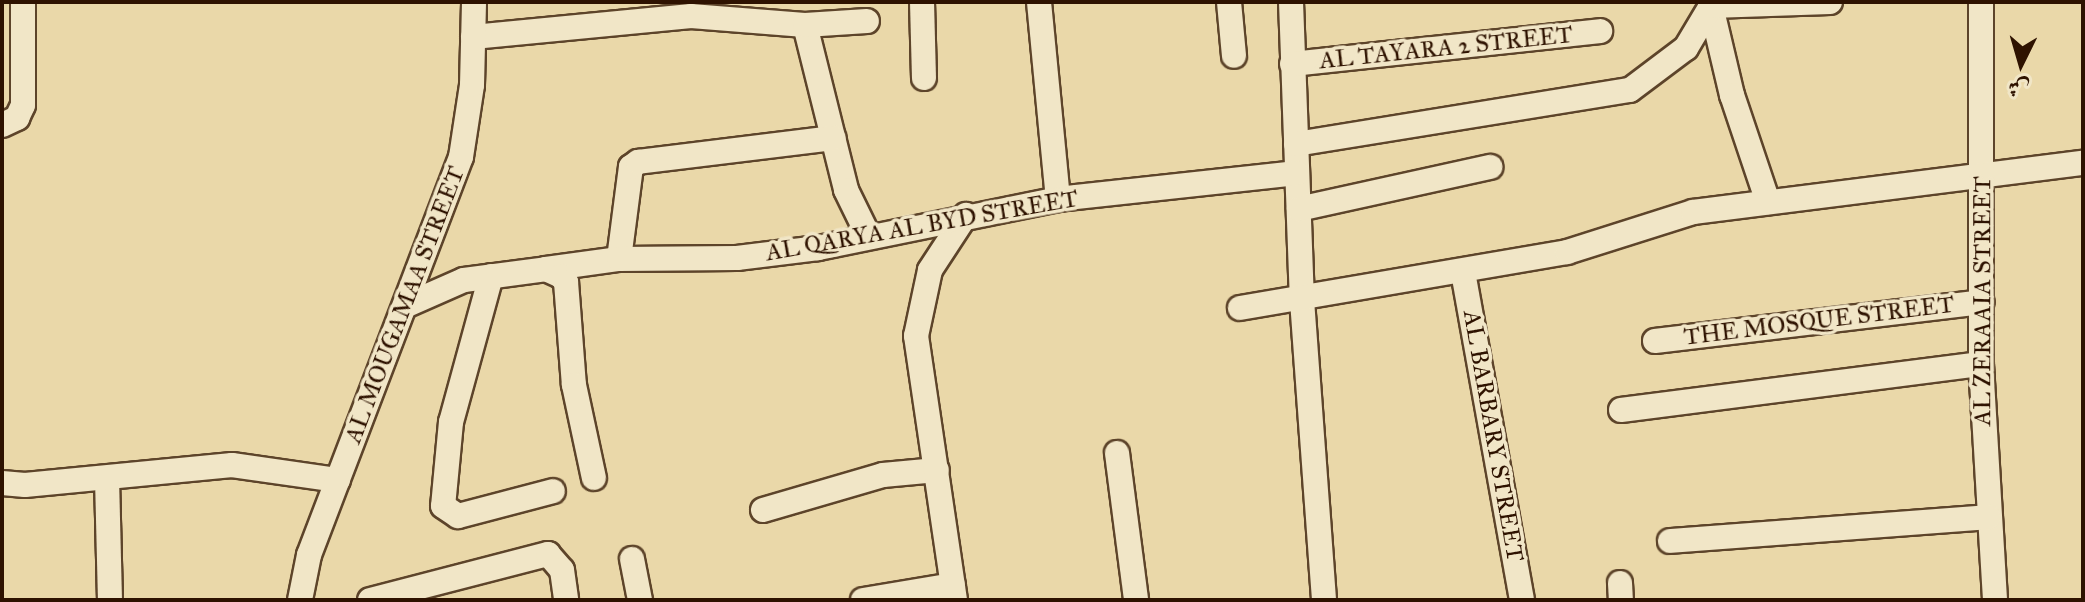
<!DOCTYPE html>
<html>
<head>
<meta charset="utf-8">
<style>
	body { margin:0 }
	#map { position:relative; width:2085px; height:602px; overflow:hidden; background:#ead8a9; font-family:"IM FELL Great Primer",Amiri,serif }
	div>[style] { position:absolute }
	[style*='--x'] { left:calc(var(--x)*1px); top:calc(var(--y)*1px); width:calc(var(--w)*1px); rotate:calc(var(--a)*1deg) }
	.roads { filter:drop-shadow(2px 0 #5d442a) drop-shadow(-2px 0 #5d442a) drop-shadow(0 2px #5d442a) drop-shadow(0 -2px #5d442a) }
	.street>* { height:24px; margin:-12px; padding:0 12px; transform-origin:12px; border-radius:12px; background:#f1e6c7 }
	span { translate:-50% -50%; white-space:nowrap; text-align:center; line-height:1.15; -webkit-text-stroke:7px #f1e6c7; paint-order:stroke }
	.street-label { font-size:24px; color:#2e1200 }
	.frame { position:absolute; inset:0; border:4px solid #2e1200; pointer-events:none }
	.north { position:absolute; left:1981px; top:24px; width:80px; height:80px; -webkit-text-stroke:6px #f1e6c7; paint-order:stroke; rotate:185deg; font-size:22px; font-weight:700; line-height:32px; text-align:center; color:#2e1200 }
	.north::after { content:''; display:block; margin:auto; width:28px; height:36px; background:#2e1200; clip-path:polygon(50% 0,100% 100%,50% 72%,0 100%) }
</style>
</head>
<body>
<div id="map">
	<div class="roads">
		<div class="street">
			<div style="--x:922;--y:2;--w:76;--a:88.5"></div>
			<div style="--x:1039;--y:2;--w:198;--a:84.5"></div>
			<div style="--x:1229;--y:2;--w:54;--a:84.7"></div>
			<div style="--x:1291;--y:2;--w:298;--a:87.9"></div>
			<div style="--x:1302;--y:300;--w:301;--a:85.8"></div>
			<div style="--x:1710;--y:2;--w:96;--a:76.7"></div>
			<div style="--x:1732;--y:95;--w:113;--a:71.4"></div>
			<div style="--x:1981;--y:2;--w:362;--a:90"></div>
			<div style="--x:1981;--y:364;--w:236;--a:86.6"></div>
			<div style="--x:805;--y:25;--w:170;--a:76"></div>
			<div style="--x:846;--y:190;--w:52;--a:63.9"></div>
			<div style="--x:473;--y:37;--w:219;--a:-5.5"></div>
			<div style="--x:691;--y:16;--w:114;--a:4.5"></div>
			<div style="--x:805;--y:25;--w:62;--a:-3.7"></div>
			<div style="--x:1292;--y:64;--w:310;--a:-6.1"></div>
			<div style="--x:2;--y:125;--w:17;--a:-25"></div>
			<div style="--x:17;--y:118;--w:14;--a:-65"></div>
			<div style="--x:23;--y:105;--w:103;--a:-90"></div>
			<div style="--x:1296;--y:144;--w:338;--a:-9.2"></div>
			<div style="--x:1630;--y:90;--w:70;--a:-36.9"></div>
			<div style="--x:1686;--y:48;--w:49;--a:-59.2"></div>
			<div style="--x:1711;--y:6;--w:119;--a:-1.9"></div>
			<div style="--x:1299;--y:209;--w:196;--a:-12.4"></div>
			<div style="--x:619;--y:259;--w:93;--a:-82.6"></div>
			<div style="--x:631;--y:167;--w:9;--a:-36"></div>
			<div style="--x:638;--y:162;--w:197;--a:-7"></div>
			<div style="--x:546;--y:269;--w:74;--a:-7.8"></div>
			<div style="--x:619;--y:259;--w:118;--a:-0.5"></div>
			<div style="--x:737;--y:258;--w:82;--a:-7"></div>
			<div style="--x:818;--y:248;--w:245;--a:-11.5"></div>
			<div style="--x:1058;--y:199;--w:240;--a:-6.2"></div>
			<div style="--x:1463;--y:272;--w:333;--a:79.8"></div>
			<div style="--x:491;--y:276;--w:151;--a:105.3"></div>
			<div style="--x:451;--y:422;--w:84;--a:95.4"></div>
			<div style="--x:443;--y:506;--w:18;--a:34"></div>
			<div style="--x:458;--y:516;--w:98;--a:-14.7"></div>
			<div style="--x:407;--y:305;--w:62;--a:-23.7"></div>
			<div style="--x:464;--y:280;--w:83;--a:-7.6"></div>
			<div style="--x:546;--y:269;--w:17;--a:25"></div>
			<div style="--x:561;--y:276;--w:8;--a:50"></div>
			<div style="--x:566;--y:282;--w:103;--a:85.6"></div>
			<div style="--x:574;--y:385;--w:95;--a:77.9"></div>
			<div style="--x:1240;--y:308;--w:332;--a:-9.7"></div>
			<div style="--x:1567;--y:252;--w:132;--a:-17.6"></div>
			<div style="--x:1693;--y:212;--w:393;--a:-7.2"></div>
			<div style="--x:1655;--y:341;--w:329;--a:-6.8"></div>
			<div style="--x:1621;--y:410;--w:363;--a:-7.3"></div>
			<div style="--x:1117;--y:453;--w:148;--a:82.6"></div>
			<div style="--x:107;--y:478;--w:122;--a:88.6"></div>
			<div style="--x:2;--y:483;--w:23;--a:5"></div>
			<div style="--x:25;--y:485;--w:208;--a:-5.5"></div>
			<div style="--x:232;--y:465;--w:107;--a:8.1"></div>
			<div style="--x:763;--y:510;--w:125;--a:-16.3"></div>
			<div style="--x:883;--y:475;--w:54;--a:-5.3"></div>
			<div style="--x:1670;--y:541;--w:319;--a:-4.3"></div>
			<div style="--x:632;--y:559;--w:42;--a:79"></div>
			<div style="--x:1620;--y:583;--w:17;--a:87"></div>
			<div style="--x:300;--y:600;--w:46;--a:-78.7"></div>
			<div style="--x:309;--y:555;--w:426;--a:-69.1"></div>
			<div style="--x:461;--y:157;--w:73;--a:-81.3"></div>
			<div style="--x:472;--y:85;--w:83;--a:-88.6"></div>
			<div style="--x:370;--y:600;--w:184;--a:-14.5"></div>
			<div style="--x:548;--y:554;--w:21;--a:49"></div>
			<div style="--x:562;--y:570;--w:30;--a:82"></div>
			<div style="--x:863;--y:600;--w:91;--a:-9.5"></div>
			<div style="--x:955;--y:600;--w:267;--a:-98.4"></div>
			<div style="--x:916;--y:336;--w:67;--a:-78"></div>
			<div style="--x:930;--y:270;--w:66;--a:-56.8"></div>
		</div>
	</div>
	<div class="street-label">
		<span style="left:1446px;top:48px;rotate:-6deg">AL TAYARA 2 STREET</span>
		<span style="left:922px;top:226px;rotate:-10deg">AL QARYA AL BYD STREET</span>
		<span style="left:1983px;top:301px;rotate:-90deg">AL ZERAAIA STREET</span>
		<span style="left:405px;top:305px;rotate:-69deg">AL MOUGAMAA STREET</span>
		<span style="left:1819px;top:321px;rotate:-7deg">THE MOSQUE STREET</span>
		<span style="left:1493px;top:436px;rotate:80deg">AL BARBARY STREET</span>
	</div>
	<div class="frame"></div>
	<div class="north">ش</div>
</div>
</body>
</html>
